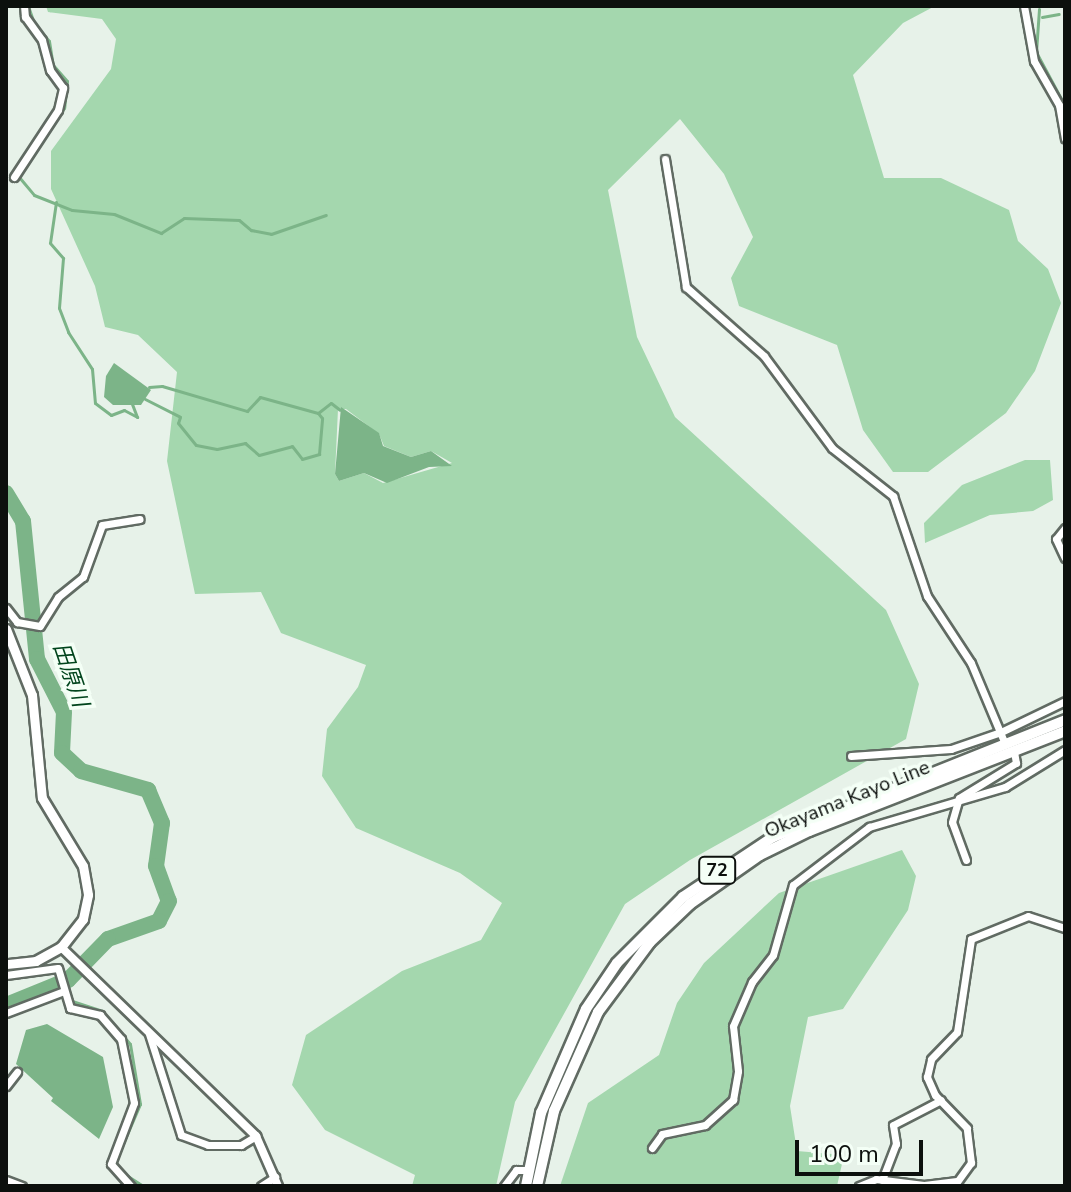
<!DOCTYPE html>
<html>
<head>
<meta charset="utf-8">
<style>
	body { margin:0 }
	#map { position:relative; width:1071px; height:1192px; overflow:hidden; background:#e7f2e9; font-family:"Nunito Sans","Noto Sans JP",sans-serif }
	div>[style] { position:absolute }
	[style*='--x'] { left:calc(var(--x)*1px); top:calc(var(--y)*1px); width:calc(var(--w)*1px); rotate:calc(var(--a)*1deg) }
	.green>* { inset:0; background:#a4d7ae }
	.water>* { inset:0; background:#7cb488 }
	.stream>* { height:3px; margin:-1.5px; padding:0 1.5px; transform-origin:1.5px; border-radius:1.5px; background:#7cb488 }
	.river>* { height:16px; margin:-8px; padding:0 8px; transform-origin:8px; border-radius:8px; background:#7cb488 }
	.roads { filter:drop-shadow(2px 0 #616b63) drop-shadow(-2px 0 #616b63) drop-shadow(0 2px #616b63) drop-shadow(0 -2px #616b63) }
	.minor>* { height:7px; margin:-3.5px; padding:0 3.5px; transform-origin:3.5px; border-radius:3.5px; background:#fff }
	.tertiary>* { height:8px; margin:-4px; padding:0 4px; transform-origin:4px; border-radius:4px; background:#fff }
	.secondary>* { height:9px; margin:-4.5px; padding:0 4.5px; transform-origin:4.5px; border-radius:4.5px; background:#fff }
	.primary>* { height:10px; margin:-5px; padding:0 5px; transform-origin:5px; border-radius:5px; background:#fff }
	span { translate:-50% -50%; white-space:nowrap; text-align:center; line-height:1.15; -webkit-text-stroke:7px #f4fff6; paint-order:stroke }
	.shield-label span { padding:2px 6px; background:#f4fff6; border:2px solid; border-radius:6px; -webkit-text-stroke-width:0 }
	.shield-label { font-size:18px; color:#0c100d; font-weight:700 }
	.street-label { font-size:20px; color:#0c100d }
	.water-label { font-size:22px; color:#00441c; font-style:italic }
	.frame { position:absolute; inset:0; border:8px solid #0c100d; pointer-events:none }
	.scale { position:absolute; left:795px; top:1140px; width:128px; height:36px; box-sizing:border-box; border:4px solid #0c100d; border-top:0; padding-left:10px; font-size:24px; line-height:28px; white-space:nowrap; color:#0c100d; -webkit-text-stroke:6px #f4fff6; paint-order:stroke }
</style>
</head>
<body>
<div id="map">
	<div class="green">
		<div style="clip-path:polygon(evenodd,46px 6px,935px 6px,903px 23px,853px 75px,884px 178px,941px 178px,1009px 210px,1018px 241px,1048px 269px,1061px 303px,1035px 371px,1006px 413px,928px 472px,893px 472px,863px 430px,837px 345px,739px 306px,731px 278px,753px 237px,724px 174px,680px 119px,608px 190px,637px 337px,675px 417px,886px 610px,919px 684px,906px 739px,690px 860px,625px 904px,515px 1102px,496px 1186px,412px 1186px,415px 1175px,325px 1130px,292px 1085px,306px 1035px,402px 971px,481px 940px,502px 903px,460px 873px,356px 828px,322px 776px,327px 729px,358px 687px,366px 665px,281px 633px,261px 592px,195px 594px,167px 461px,177px 372px,138px 335px,105px 327px,95px 286px,51px 189px,51px 151px,111px 69px,116px 39px,102px 19px,48px 12px,46px 6px,338px 409px,346px 409px,379px 434px,384px 446px,411px 457px,431px 451px,452px 463px,383px 483px,364px 473px,339px 481px,335px 474px,338px 409px)"></div>
		<div style="clip-path:polygon(1025px 460px,1050px 460px,1053px 500px,1033px 511px,990px 515px,925px 543px,924px 523px,962px 485px)"></div>
		<div style="clip-path:polygon(902px 850px,916px 876px,908px 910px,843px 1009px,808px 1017px,790px 1106px,797px 1151px,844px 1155px,837px 1186px,560px 1186px,588px 1103px,659px 1055px,677px 1003px,704px 963px,779px 893px)"></div>
	</div>
	<div class="water">
		<div style="clip-path:polygon(114px 363px,151px 390px,141px 405px,113px 405px,104px 397px,106px 376px)"></div>
		<div style="clip-path:polygon(341px 407px,379px 433px,383px 446px,411px 457px,431px 451px,452px 466px,429px 467px,387px 483px,364px 473px,339px 481px,335px 474px)"></div>
		<div style="clip-path:polygon(47px 1024px,103px 1057px,113px 1107px,99px 1139px,51px 1101px,53px 1098px,16px 1064px,26px 1030px)"></div>
	</div>
	<div class="stream">
		<div style="--x:28;--y:6;--w:18;--a:71"></div>
		<div style="--x:34;--y:23;--w:23;--a:50"></div>
		<div style="--x:49;--y:41;--w:24;--a:81"></div>
		<div style="--x:53;--y:65;--w:21;--a:49"></div>
		<div style="--x:67;--y:81;--w:27;--a:96"></div>
		<div style="--x:64;--y:108;--w:82;--a:123.1"></div>
		<div style="--x:19;--y:177;--w:23;--a:50"></div>
		<div style="--x:34;--y:195;--w:41;--a:21.5"></div>
		<div style="--x:72;--y:210;--w:42;--a:5.4"></div>
		<div style="--x:114;--y:214;--w:51;--a:22"></div>
		<div style="--x:161;--y:233;--w:27;--a:-33"></div>
		<div style="--x:184;--y:218;--w:55;--a:2.1"></div>
		<div style="--x:239;--y:220;--w:16;--a:40"></div>
		<div style="--x:251;--y:230;--w:20;--a:11"></div>
		<div style="--x:271;--y:234;--w:58;--a:-19.1"></div>
		<div style="--x:1039;--y:9;--w:43;--a:94"></div>
		<div style="--x:1036;--y:52;--w:61;--a:61.8"></div>
		<div style="--x:1042;--y:17;--w:17;--a:-10"></div>
		<div style="--x:56;--y:202;--w:41;--a:98.3"></div>
		<div style="--x:50;--y:243;--w:20;--a:49"></div>
		<div style="--x:63;--y:258;--w:50;--a:94.6"></div>
		<div style="--x:59;--y:308;--w:26;--a:69"></div>
		<div style="--x:68;--y:332;--w:44;--a:57"></div>
		<div style="--x:92;--y:369;--w:34;--a:85"></div>
		<div style="--x:95;--y:403;--w:20;--a:37"></div>
		<div style="--x:111;--y:415;--w:14;--a:-21"></div>
		<div style="--x:124;--y:410;--w:15;--a:28"></div>
		<div style="--x:137;--y:417;--w:17;--a:-111"></div>
		<div style="--x:149;--y:387;--w:13;--a:-4"></div>
		<div style="--x:162;--y:386;--w:89;--a:16.4"></div>
		<div style="--x:247;--y:411;--w:19;--a:-47"></div>
		<div style="--x:260;--y:397;--w:60;--a:15.4"></div>
		<div style="--x:318;--y:413;--w:16;--a:-38"></div>
		<div style="--x:331;--y:403;--w:11;--a:38"></div>
		<div style="--x:145;--y:399;--w:39;--a:27"></div>
		<div style="--x:180;--y:417;--w:6;--a:108"></div>
		<div style="--x:178;--y:423;--w:28;--a:51"></div>
		<div style="--x:196;--y:445;--w:21;--a:11"></div>
		<div style="--x:217;--y:449;--w:29;--a:-12"></div>
		<div style="--x:245;--y:443;--w:18;--a:41"></div>
		<div style="--x:259;--y:455;--w:34;--a:-15"></div>
		<div style="--x:292;--y:446;--w:16;--a:52"></div>
		<div style="--x:302;--y:459;--w:18;--a:-16"></div>
		<div style="--x:319;--y:454;--w:36;--a:-85"></div>
		<div style="--x:322;--y:418;--w:6;--a:-129"></div>
		<div style="--x:66;--y:981;--w:21;--a:73"></div>
		<div style="--x:72;--y:1001;--w:32;--a:18"></div>
		<div style="--x:102;--y:1011;--w:43;--a:49.7"></div>
		<div style="--x:130;--y:1044;--w:61;--a:80.5"></div>
		<div style="--x:140;--y:1104;--w:53;--a:113.2"></div>
		<div style="--x:123;--y:1173;--w:24;--a:33"></div>
		<div style="--x:358;--y:1186;--w:8;--a:0"></div>
	</div>
	<div class="river">
		<div style="--x:6;--y:493;--w:33;--a:59"></div>
		<div style="--x:23;--y:521;--w:139;--a:84.2"></div>
		<div style="--x:37;--y:659;--w:59;--a:63"></div>
		<div style="--x:64;--y:712;--w:41;--a:92.8"></div>
		<div style="--x:62;--y:753;--w:26;--a:43"></div>
		<div style="--x:81;--y:771;--w:70;--a:15.8"></div>
		<div style="--x:148;--y:790;--w:36;--a:67"></div>
		<div style="--x:162;--y:823;--w:43;--a:97.9"></div>
		<div style="--x:156;--y:866;--w:37;--a:70"></div>
		<div style="--x:169;--y:901;--w:22;--a:117"></div>
		<div style="--x:159;--y:921;--w:54;--a:160.6"></div>
		<div style="--x:108;--y:939;--w:57;--a:134.3"></div>
		<div style="--x:68;--y:980;--w:67;--a:158"></div>
	</div>
	<div class="roads">
		<div class="minor">
			<div style="--x:1024;--y:6;--w:56;--a:79.7"></div>
			<div style="--x:1034;--y:61;--w:51;--a:60.4"></div>
			<div style="--x:1059;--y:105;--w:34;--a:80"></div>
			<div style="--x:665;--y:159;--w:130;--a:80.7"></div>
			<div style="--x:686;--y:287;--w:104;--a:41.5"></div>
			<div style="--x:764;--y:356;--w:114;--a:53.5"></div>
			<div style="--x:832;--y:448;--w:78;--a:38.2"></div>
			<div style="--x:893;--y:496;--w:106;--a:71.2"></div>
			<div style="--x:927;--y:596;--w:80;--a:56.7"></div>
			<div style="--x:971;--y:663;--w:88;--a:67.2"></div>
			<div style="--x:14;--y:177;--w:80;--a:-56.7"></div>
			<div style="--x:58;--y:110;--w:23;--a:-77"></div>
			<div style="--x:63;--y:88;--w:22;--a:-126"></div>
			<div style="--x:50;--y:70;--w:31;--a:-105"></div>
			<div style="--x:42;--y:40;--w:29;--a:-126"></div>
			<div style="--x:25;--y:17;--w:11;--a:-95"></div>
			<div style="--x:1065;--y:528;--w:14;--a:129"></div>
			<div style="--x:1056;--y:539;--w:21;--a:65"></div>
			<div style="--x:6;--y:608;--w:18;--a:52"></div>
			<div style="--x:17;--y:622;--w:23;--a:10"></div>
			<div style="--x:40;--y:626;--w:34;--a:-58"></div>
			<div style="--x:58;--y:597;--w:32;--a:-39"></div>
			<div style="--x:83;--y:577;--w:55;--a:-69.9"></div>
			<div style="--x:102;--y:525;--w:38;--a:-9"></div>
			<div style="--x:851;--y:756;--w:100;--a:-4"></div>
			<div style="--x:951;--y:749;--w:53;--a:-18.8"></div>
			<div style="--x:1001;--y:732;--w:71;--a:-25.8"></div>
			<div style="--x:966;--y:860;--w:40;--a:-110.2"></div>
			<div style="--x:952;--y:822;--w:25;--a:-74"></div>
			<div style="--x:959;--y:798;--w:67;--a:-31.6"></div>
			<div style="--x:1016;--y:763;--w:11;--a:-100"></div>
			<div style="--x:6;--y:975;--w:52;--a:-7.7"></div>
			<div style="--x:58;--y:968;--w:42;--a:73.3"></div>
			<div style="--x:70;--y:1008;--w:31;--a:13"></div>
			<div style="--x:100;--y:1015;--w:32;--a:49"></div>
			<div style="--x:121;--y:1039;--w:65;--a:78.5"></div>
			<div style="--x:134;--y:1103;--w:65;--a:110.7"></div>
			<div style="--x:111;--y:1164;--w:30;--a:48"></div>
			<div style="--x:6;--y:1013;--w:62;--a:-20.8"></div>
			<div style="--x:149;--y:1034;--w:106;--a:72.4"></div>
			<div style="--x:181;--y:1135;--w:29;--a:20"></div>
			<div style="--x:208;--y:1145;--w:33;--a:0"></div>
			<div style="--x:241;--y:1145;--w:17;--a:-31"></div>
			<div style="--x:6;--y:1086;--w:18;--a:-52"></div>
			<div style="--x:652;--y:1148;--w:17;--a:-54"></div>
			<div style="--x:662;--y:1134;--w:44;--a:-11.8"></div>
			<div style="--x:705;--y:1125;--w:38;--a:-42"></div>
			<div style="--x:733;--y:1100;--w:29;--a:-80"></div>
			<div style="--x:738;--y:1071;--w:45;--a:-96.3"></div>
			<div style="--x:733;--y:1026;--w:48;--a:-66.6"></div>
			<div style="--x:752;--y:982;--w:34;--a:-52"></div>
			<div style="--x:773;--y:955;--w:73;--a:-74.1"></div>
			<div style="--x:793;--y:885;--w:96;--a:-37.3"></div>
			<div style="--x:869;--y:827;--w:142;--a:-16.4"></div>
			<div style="--x:1005;--y:787;--w:70;--a:-31.7"></div>
			<div style="--x:6;--y:1180;--w:17;--a:21"></div>
			<div style="--x:882;--y:1180;--w:39;--a:-69"></div>
			<div style="--x:896;--y:1144;--w:19;--a:-99"></div>
			<div style="--x:893;--y:1125;--w:54;--a:-27.5"></div>
			<div style="--x:261;--y:1186;--w:17;--a:-33"></div>
			<div style="--x:504;--y:1186;--w:20;--a:-53"></div>
			<div style="--x:516;--y:1170;--w:12;--a:0"></div>
			<div style="--x:859;--y:1186;--w:18;--a:-22"></div>
			<div style="--x:876;--y:1179;--w:48;--a:7.1"></div>
			<div style="--x:924;--y:1185;--w:33;--a:-7"></div>
			<div style="--x:954;--y:1186;--w:29;--a:-54"></div>
			<div style="--x:971;--y:1163;--w:35;--a:-97"></div>
			<div style="--x:967;--y:1128;--w:46;--a:-134.1"></div>
			<div style="--x:935;--y:1095;--w:20;--a:-114"></div>
			<div style="--x:927;--y:1077;--w:18;--a:-77"></div>
			<div style="--x:931;--y:1059;--w:37;--a:-46"></div>
			<div style="--x:957;--y:1032;--w:94;--a:-81.4"></div>
			<div style="--x:971;--y:939;--w:61;--a:-22"></div>
			<div style="--x:1028;--y:916;--w:39;--a:18"></div>
		</div>
		<div class="tertiary">
			<div style="--x:61;--y:947;--w:272;--a:44.1"></div>
			<div style="--x:256;--y:1136;--w:55;--a:66.3"></div>
		</div>
		<div class="secondary">
			<div style="--x:6;--y:629;--w:71;--a:68.5"></div>
			<div style="--x:32;--y:695;--w:103;--a:84.5"></div>
			<div style="--x:42;--y:798;--w:79;--a:58.9"></div>
			<div style="--x:83;--y:866;--w:29;--a:80"></div>
			<div style="--x:88;--y:895;--w:25;--a:102"></div>
			<div style="--x:83;--y:919;--w:36;--a:128"></div>
			<div style="--x:61;--y:947;--w:29;--a:151"></div>
			<div style="--x:36;--y:961;--w:30;--a:174"></div>
		</div>
		<div class="primary">
			<div style="--x:526;--y:1186;--w:75;--a:-78.4"></div>
			<div style="--x:541;--y:1113;--w:113;--a:-66.6"></div>
			<div style="--x:586;--y:1009;--w:55;--a:-56"></div>
			<div style="--x:617;--y:963;--w:93;--a:-45"></div>
			<div style="--x:683;--y:897;--w:108;--a:-33.7"></div>
			<div style="--x:773;--y:837;--w:315;--a:-21.8"></div>
			<div style="--x:537;--y:1186;--w:77;--a:-77.2"></div>
			<div style="--x:554;--y:1111;--w:108;--a:-66"></div>
			<div style="--x:598;--y:1012;--w:87;--a:-53.4"></div>
			<div style="--x:650;--y:942;--w:55;--a:-43.5"></div>
			<div style="--x:690;--y:904;--w:85;--a:-35"></div>
			<div style="--x:760;--y:855;--w:55;--a:-26.1"></div>
			<div style="--x:809;--y:831;--w:275;--a:-21.3"></div>
		</div>
	</div>
	<div class="shield-label">
		<span style="left:717px;top:870px">72</span>
	</div>
	<div class="street-label">
		<span style="left:847px;top:799px;rotate:-22deg">Okayama Kayo Line</span>
	</div>
	<div class="water-label">
		<span style="left:70px;top:675px;rotate:71deg">田原川</span>
	</div>
	<div class="frame"></div>
	<div class="scale">100 m</div>
</div>
</body>
</html>
